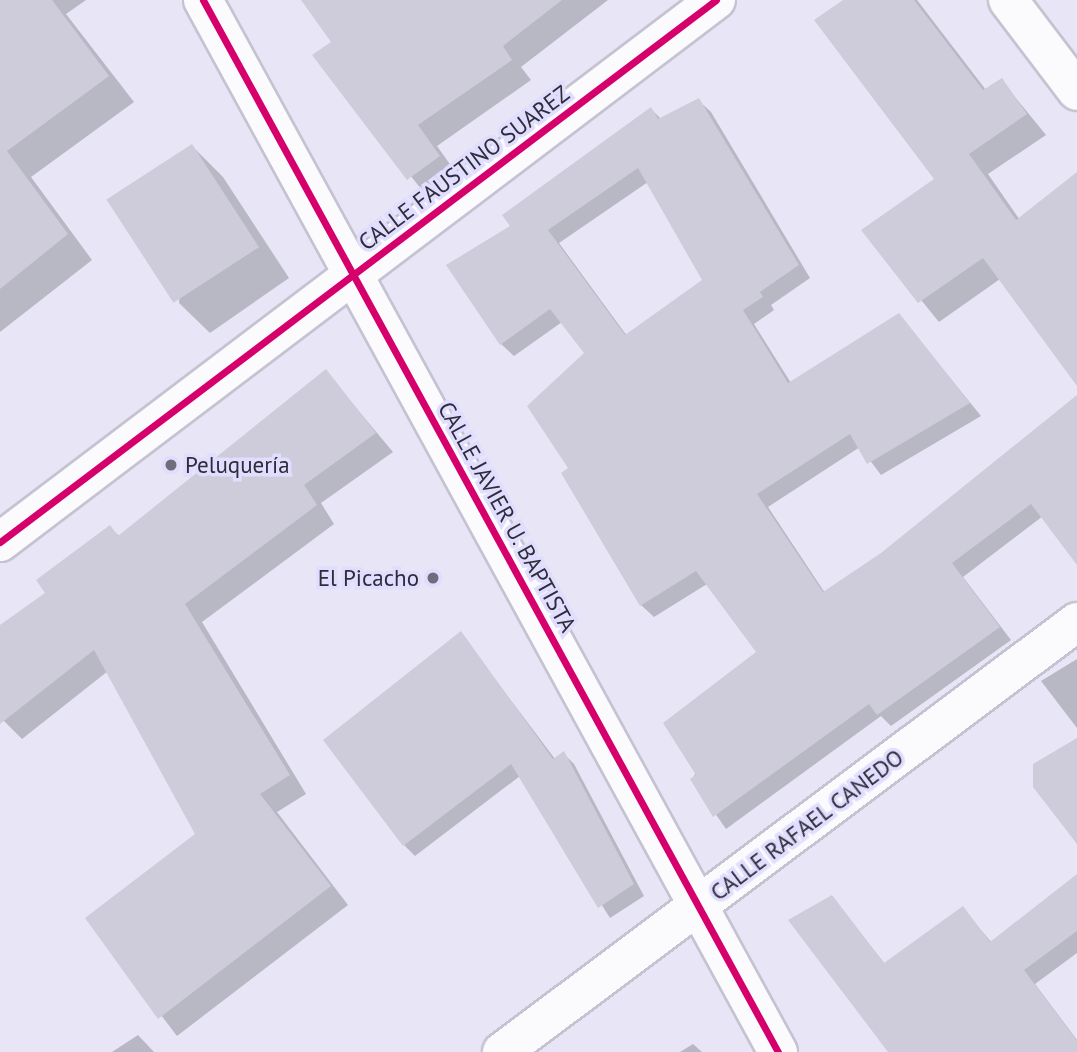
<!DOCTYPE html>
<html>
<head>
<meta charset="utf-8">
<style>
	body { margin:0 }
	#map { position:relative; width:1077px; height:1052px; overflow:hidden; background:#e7e5f6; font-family:"PT Sans",sans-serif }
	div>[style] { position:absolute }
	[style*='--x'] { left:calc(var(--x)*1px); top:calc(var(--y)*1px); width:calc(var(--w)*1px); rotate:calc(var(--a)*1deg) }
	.shadow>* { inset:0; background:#0003 }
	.building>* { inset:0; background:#ceccda; transform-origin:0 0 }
	.roads { filter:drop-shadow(2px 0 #c5c3d1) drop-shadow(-2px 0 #c5c3d1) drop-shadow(0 2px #c5c3d1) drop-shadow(0 -2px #c5c3d1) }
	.minor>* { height:38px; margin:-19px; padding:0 19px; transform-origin:19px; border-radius:19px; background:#fbfbfe }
	.cycleway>* { height:7px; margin:-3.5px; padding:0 3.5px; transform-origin:3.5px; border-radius:3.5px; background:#d6006c }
	.dots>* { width:19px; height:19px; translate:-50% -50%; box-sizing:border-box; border:4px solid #e1ddfe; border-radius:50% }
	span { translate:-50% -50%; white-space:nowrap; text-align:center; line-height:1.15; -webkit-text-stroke:7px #e1ddfe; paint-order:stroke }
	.street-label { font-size:23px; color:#2e2c39 }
	.poi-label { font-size:23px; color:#2e2c39 }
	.left { translate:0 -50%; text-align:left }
	.right { translate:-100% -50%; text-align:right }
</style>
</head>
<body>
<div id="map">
	<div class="shadow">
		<div style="clip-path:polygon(0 0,86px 0,66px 14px,134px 102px,31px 177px,92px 260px,0 332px)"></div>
		<div style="clip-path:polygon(304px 0,608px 0,521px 67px,531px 80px,437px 146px,459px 177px,429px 199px,315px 55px,333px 42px)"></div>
		<div style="clip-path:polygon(846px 0,917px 0,986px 90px,1001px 80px,1046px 135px,988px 174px,1020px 220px,1077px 201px,1077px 370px,1000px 279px,939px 322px,864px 230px,936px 179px)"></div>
		<div style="clip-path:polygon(evenodd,698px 100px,711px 112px,810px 278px,771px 305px,774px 310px,754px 324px,791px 383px,899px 315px,981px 416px,881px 475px,860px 447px,768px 507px,825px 593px,882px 555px,1077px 398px,1077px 558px,1043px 516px,963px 577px,1011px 640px,891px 726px,881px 716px,726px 829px,692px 780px,759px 652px,707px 584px,654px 617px,641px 605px,571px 468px,587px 353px,562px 322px,514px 356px,501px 344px,513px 226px,651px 109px,661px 119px,698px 100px,648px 182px,704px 281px,627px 336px,559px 243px,648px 182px)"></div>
		<div style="clip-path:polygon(192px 146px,223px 177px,289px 278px,210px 333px,179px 303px)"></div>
		<div style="clip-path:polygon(326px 372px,393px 452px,321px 503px,334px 524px,202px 622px,306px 794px,277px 812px,348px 905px,177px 1036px,87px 918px,197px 835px,108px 671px,22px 739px,4px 721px,0 627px,48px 593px,110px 527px,120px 537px)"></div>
		<div style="clip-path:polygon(461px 634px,555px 759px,564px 754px,574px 764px,644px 896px,610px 918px,520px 776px,415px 856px,404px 845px)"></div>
		<div style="clip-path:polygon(1077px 659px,1077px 728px,1041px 681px)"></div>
		<div style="clip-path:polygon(1077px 877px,1077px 953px,1035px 984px,1077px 1040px,1077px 1052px,890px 1052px,832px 897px,885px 964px,963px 909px,992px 943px)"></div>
		<div style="clip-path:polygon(138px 1035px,154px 1052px,112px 1052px)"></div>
		<div style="clip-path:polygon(693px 1044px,702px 1052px,680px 1052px)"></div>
	</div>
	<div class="building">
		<div style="clip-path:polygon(0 0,52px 0,109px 76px,7px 151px,68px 234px,0 289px)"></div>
		<div style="clip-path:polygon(301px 0,562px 0,503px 46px,512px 60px,418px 125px,440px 156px,407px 180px,312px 55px,331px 42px)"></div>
		<div style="clip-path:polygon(843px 0,914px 0,983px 90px,1002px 78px,1027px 114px,969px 154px,1016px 220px,1077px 172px,1077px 386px,983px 258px,918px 303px,861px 230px,934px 179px,814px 20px)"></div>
		<div style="clip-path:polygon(evenodd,699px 98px,799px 265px,760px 292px,763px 297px,743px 310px,788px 383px,899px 313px,970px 403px,867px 464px,850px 434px,757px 494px,823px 592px,881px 553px,1077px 395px,1077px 565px,1031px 504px,952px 563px,1000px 627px,877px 715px,869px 704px,713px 817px,690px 779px,696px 775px,663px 723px,756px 652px,696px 571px,640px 606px,561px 473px,568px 468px,527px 406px,584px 353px,550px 309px,500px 345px,446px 265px,510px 226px,502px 215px,651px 107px,658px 119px,699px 98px,638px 168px,702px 280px,625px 335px,548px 230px,638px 168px)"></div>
		<div style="left:192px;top:144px;width:123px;height:102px;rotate:57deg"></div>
		<div style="clip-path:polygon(326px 369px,376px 433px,304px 485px,317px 505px,185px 604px,290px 775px,260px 794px,331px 886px,158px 1019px,85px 918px,195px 834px,94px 650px,0 724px,0 625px,45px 593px,36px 580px,110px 525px,118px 536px)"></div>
		<div style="clip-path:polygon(461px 631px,553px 759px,564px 751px,634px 884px,598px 908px,511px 764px,403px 846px,323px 740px)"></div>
		<div style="clip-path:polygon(1077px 738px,1077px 844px,1033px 787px,1033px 764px)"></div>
		<div style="clip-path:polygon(1077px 874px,1077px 931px,1024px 970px,1077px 1041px,1077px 1052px,888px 1052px,788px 920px,832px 895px,884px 963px,963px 906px,990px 942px)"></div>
	</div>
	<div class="roads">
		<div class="minor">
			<div style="--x:203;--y:0;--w:1199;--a:61.34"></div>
			<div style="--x:1008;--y:0;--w:114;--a:52.8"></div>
			<div style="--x:0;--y:542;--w:898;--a:-37.13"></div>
			<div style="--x:502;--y:1052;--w:718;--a:-36.79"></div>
		</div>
	</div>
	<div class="cycleway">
		<div style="--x:203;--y:0;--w:1199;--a:61.34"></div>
		<div style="--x:0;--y:542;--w:898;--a:-37.13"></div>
	</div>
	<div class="dots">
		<div style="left:171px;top:465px;background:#6f6d7b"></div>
		<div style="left:433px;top:578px;background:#6f6d7b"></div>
	</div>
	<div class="street-label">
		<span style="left:464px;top:168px;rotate:-37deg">CALLE FAUSTINO SUAREZ</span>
		<span style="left:507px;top:517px;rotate:61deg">CALLE JAVIER U. BAPTISTA</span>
		<span style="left:807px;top:825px;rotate:-37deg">CALLE RAFAEL CANEDO</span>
	</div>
	<div class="poi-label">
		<span class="left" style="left:185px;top:465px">Peluquería</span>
		<span class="right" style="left:419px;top:578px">El Picacho</span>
	</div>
</div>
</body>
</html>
